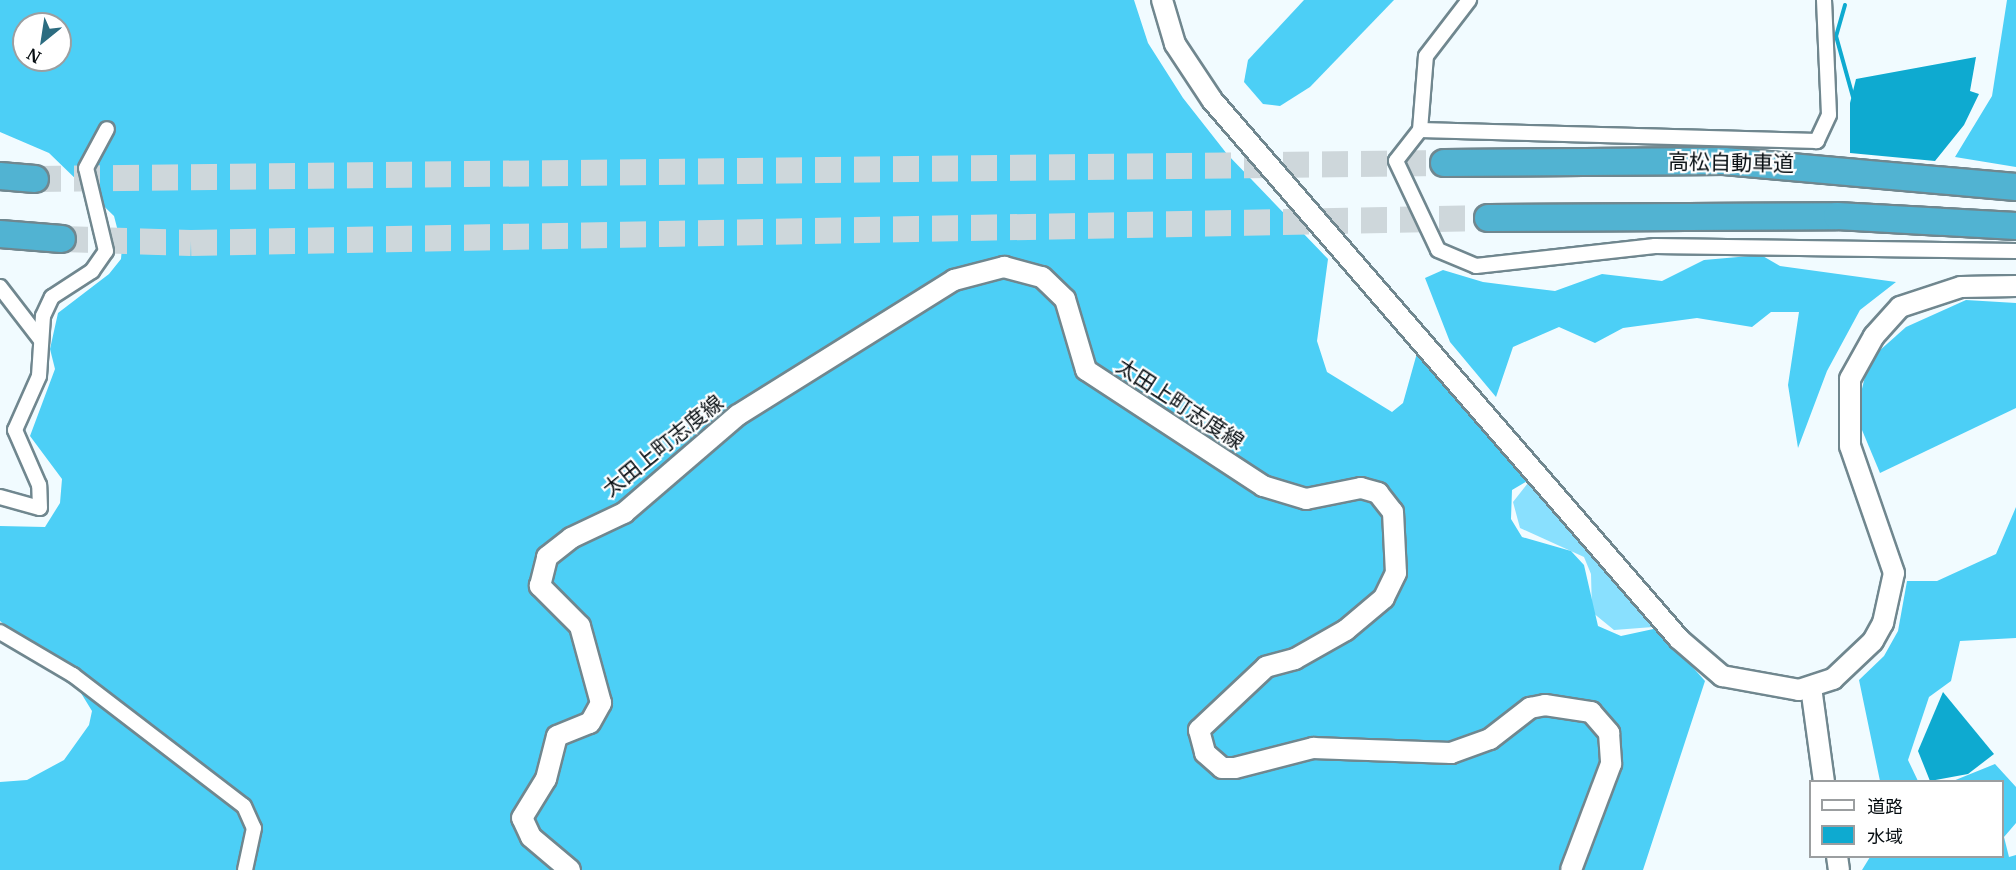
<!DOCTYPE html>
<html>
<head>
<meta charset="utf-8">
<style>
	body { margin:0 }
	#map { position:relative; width:2016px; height:870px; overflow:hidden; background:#f1fbff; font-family:Merriweather,"Noto Sans JP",serif }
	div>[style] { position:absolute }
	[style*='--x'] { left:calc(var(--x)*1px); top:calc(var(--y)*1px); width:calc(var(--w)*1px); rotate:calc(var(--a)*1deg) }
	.green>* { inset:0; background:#89e0fe }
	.forest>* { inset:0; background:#4ccff6 }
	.water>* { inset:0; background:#0eaad0 }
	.stream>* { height:4px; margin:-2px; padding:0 2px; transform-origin:2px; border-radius:2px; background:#0eaad0 }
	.highway-tunnel>* { height:26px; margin-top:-13px; transform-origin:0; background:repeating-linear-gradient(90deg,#ced7db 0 26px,transparent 0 39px) }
	.roads { filter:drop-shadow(2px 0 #70878f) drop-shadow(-2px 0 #70878f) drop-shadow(0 2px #70878f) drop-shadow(0 -2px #70878f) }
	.street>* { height:14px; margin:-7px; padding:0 7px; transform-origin:7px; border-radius:7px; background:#fff }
	.secondary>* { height:20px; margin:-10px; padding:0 10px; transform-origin:10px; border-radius:10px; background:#fff }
	.highway>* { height:26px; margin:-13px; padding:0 13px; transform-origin:13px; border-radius:13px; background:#51b3d2 }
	span { translate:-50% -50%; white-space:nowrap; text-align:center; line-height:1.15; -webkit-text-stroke:4.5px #fff; paint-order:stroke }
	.street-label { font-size:21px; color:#060d11 }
	.legend { position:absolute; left:1809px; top:780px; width:195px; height:78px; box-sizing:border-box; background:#fff; border:2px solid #9b9ea0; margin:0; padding:8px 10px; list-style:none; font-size:18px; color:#060d11 }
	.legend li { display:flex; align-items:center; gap:12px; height:30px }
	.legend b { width:30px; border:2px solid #9b9ea0 }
	.north { position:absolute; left:12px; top:12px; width:60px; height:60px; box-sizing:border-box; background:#fff; border:2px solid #9b9ea0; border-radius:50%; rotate:210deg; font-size:16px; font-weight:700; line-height:24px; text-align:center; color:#060d11 }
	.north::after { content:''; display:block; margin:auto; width:21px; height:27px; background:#2c6c80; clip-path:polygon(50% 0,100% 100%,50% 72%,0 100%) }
</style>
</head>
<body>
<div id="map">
	<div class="green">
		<div style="clip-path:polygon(1528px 483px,1653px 627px,1614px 630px,1592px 612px,1591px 574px,1584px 557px,1520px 528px,1513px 502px)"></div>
	</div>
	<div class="forest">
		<div style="clip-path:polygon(evenodd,0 0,1134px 0,1148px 43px,1183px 98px,1227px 154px,1328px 259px,1317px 341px,1327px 372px,1392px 412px,1403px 403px,1417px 353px,1529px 480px,1512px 490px,1511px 519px,1522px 537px,1571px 551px,1584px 565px,1598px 626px,1621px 636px,1658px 628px,1705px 681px,1643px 870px,0 870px,0 782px,27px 780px,64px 760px,89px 725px,92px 711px,73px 680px,0 621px,0 526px,45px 527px,60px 503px,62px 479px,30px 436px,55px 369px,50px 349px,58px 313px,109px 274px,121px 259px,122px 247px,114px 216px,49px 153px,0 132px,0 0,24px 24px,60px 24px,60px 60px,24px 60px,24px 24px)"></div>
		<div style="clip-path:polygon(1304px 0,1394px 0,1310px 87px,1280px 106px,1263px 104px,1244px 82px,1248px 60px)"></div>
		<div style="clip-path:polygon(2007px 0,2016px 0,2016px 167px,1955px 157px,1992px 96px)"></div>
		<div style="clip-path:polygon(1761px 255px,1780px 266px,1896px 282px,1860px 310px,1827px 371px,1798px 448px,1788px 385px,1799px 312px,1771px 312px,1752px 327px,1697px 318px,1623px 328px,1595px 343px,1559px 327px,1513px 347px,1496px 397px,1450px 342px,1425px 278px,1443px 270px,1483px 282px,1555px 291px,1602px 274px,1662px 281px,1704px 260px)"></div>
		<div style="clip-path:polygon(1966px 300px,2016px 303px,2016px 408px,1880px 473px,1862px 430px,1860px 397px,1869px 360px,1906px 327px)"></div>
		<div style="clip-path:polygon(2016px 507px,2016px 638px,1960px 641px,1951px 681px,1929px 697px,1908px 760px,1918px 781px,1880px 781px,1859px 680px,1884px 656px,1898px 631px,1907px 581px,1937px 581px,1996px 554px)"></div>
		<div style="clip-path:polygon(1995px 764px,2016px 787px,2016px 823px,2004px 837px,2009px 857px,2016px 855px,2016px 870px,1862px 870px,1870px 857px,2002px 856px,2002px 782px,1953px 781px)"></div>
	</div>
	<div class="water">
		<div style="clip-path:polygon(1976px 57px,1970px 91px,1979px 94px,1964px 125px,1935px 161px,1850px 153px,1850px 103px,1856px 79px)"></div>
		<div style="clip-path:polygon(1943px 692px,1994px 754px,1968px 774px,1930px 781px,1918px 751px)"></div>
	</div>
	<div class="stream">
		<div style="--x:1845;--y:5;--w:32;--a:106"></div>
		<div style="--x:1836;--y:36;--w:63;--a:74.4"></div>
	</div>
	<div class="highway-tunnel">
		<div style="--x:35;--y:179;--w:1409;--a:-0.65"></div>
		<div style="--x:62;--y:239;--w:129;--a:1.8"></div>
		<div style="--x:191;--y:243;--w:1297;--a:-1.1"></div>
	</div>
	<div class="roads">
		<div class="street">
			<div style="--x:1824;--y:0;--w:115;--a:87.5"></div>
			<div style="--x:1829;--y:115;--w:29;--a:115"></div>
			<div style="--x:1817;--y:141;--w:397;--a:-178.4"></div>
			<div style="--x:1420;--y:130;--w:39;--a:128"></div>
			<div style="--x:1396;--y:161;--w:98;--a:64.7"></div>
			<div style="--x:1438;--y:250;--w:41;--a:22.8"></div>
			<div style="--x:1476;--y:266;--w:180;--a:-6.4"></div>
			<div style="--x:1655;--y:246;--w:361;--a:0.8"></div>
			<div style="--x:1420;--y:130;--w:74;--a:-85.4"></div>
			<div style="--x:1426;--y:56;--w:71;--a:-52.5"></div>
			<div style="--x:0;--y:287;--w:66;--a:52.4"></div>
			<div style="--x:0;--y:497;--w:41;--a:15.4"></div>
			<div style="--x:40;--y:508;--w:23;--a:-92"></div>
			<div style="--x:39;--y:485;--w:60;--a:-113.6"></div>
			<div style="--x:15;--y:430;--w:59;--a:-66"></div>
			<div style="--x:39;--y:376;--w:60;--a:-86.2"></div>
			<div style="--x:43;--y:316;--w:21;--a:-65"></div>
			<div style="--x:52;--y:297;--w:48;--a:-33"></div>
			<div style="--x:92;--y:271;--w:24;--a:-55"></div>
			<div style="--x:106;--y:251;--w:85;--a:-103.5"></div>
			<div style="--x:86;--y:168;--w:44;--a:-61.7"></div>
			<div style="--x:0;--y:632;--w:85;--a:30.5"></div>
			<div style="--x:73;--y:675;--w:215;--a:37.5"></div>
			<div style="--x:244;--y:806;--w:24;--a:66"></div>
			<div style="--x:254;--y:828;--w:43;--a:102.1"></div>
		</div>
		<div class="secondary">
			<div style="--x:1162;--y:0;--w:46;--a:73.5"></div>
			<div style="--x:1175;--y:44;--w:67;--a:56.5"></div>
			<div style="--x:1212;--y:100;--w:713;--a:49.09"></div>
			<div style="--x:1679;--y:639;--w:57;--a:40.7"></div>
			<div style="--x:1722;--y:676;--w:78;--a:10.3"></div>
			<div style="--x:1799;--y:690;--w:36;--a:-18"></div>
			<div style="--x:1833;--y:679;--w:55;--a:-43.5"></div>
			<div style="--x:1873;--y:641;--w:21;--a:-61"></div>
			<div style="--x:1883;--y:623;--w:51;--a:-77.6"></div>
			<div style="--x:1894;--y:573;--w:134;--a:-109.1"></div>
			<div style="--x:1850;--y:446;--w:67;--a:-90"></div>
			<div style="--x:1850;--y:379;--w:49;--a:-60.8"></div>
			<div style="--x:1874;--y:336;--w:39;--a:-48"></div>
			<div style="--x:1900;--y:307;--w:64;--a:-18.2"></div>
			<div style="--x:1961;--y:287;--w:55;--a:-1"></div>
			<div style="--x:1811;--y:687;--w:96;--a:82.2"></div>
			<div style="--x:1837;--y:856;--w:14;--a:82"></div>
			<div style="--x:570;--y:870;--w:51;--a:-139.8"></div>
			<div style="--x:531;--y:837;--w:21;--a:-115"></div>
			<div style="--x:522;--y:818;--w:46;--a:-58.4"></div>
			<div style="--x:546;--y:779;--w:44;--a:-75.7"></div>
			<div style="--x:557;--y:736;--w:35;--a:-22"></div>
			<div style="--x:590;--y:723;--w:23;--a:-61"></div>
			<div style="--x:601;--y:703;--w:80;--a:-105.3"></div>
			<div style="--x:580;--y:626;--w:57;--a:-135"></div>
			<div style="--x:540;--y:586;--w:30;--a:-76"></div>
			<div style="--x:547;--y:557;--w:31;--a:-38"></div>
			<div style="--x:571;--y:538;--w:59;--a:-25.3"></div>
			<div style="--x:624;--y:513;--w:150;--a:-40.7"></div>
			<div style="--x:738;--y:415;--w:255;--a:-32"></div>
			<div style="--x:954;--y:280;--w:52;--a:-14.6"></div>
			<div style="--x:1004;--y:267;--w:39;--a:15"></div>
			<div style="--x:1042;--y:277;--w:32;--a:44"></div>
			<div style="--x:1065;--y:299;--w:74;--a:73.5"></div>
			<div style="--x:1086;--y:370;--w:212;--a:33.2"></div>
			<div style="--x:1263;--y:486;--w:45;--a:16.8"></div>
			<div style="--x:1306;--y:499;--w:56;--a:-11.3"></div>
			<div style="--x:1361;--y:488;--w:18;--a:16"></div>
			<div style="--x:1378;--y:493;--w:24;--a:52"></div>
			<div style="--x:1393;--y:512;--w:61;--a:87.2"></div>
			<div style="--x:1396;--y:573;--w:28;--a:116"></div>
			<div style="--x:1384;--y:598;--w:50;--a:139.9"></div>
			<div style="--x:1346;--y:630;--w:59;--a:150.4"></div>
			<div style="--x:1295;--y:659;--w:30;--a:165"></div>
			<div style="--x:1266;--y:667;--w:92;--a:136.8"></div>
			<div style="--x:1199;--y:730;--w:24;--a:75"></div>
			<div style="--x:1205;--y:753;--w:23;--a:41"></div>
			<div style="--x:1222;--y:768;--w:13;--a:0"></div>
			<div style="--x:1235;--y:768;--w:81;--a:-14.4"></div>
			<div style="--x:1313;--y:748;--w:138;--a:2.1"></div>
			<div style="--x:1451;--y:753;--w:41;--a:-19.7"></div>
			<div style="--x:1490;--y:739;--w:51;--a:-37.8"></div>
			<div style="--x:1530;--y:708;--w:15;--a:-11"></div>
			<div style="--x:1545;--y:705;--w:47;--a:8.7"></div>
			<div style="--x:1591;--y:712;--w:28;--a:49"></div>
			<div style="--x:1609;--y:733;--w:31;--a:86"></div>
			<div style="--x:1611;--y:764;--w:113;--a:110.7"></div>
		</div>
		<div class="highway">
			<div style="--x:1444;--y:163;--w:280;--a:-0.4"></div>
			<div style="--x:1724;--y:161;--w:293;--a:5.1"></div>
			<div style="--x:0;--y:176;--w:35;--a:5"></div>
			<div style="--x:1488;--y:218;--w:349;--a:-0.3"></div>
			<div style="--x:1837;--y:216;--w:179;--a:3.2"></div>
			<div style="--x:0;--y:234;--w:62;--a:4.6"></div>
		</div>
	</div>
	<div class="street-label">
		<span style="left:1731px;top:163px;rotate:1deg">高松自動車道</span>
		<span style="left:1180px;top:404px;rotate:33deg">太田上町志度線</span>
		<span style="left:663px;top:446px;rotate:-39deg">太田上町志度線</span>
	</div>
	<ul class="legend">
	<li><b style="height:8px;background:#fff"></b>道路</li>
	<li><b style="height:16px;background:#0eaad0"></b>水域</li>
	</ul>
	<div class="north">N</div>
</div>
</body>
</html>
